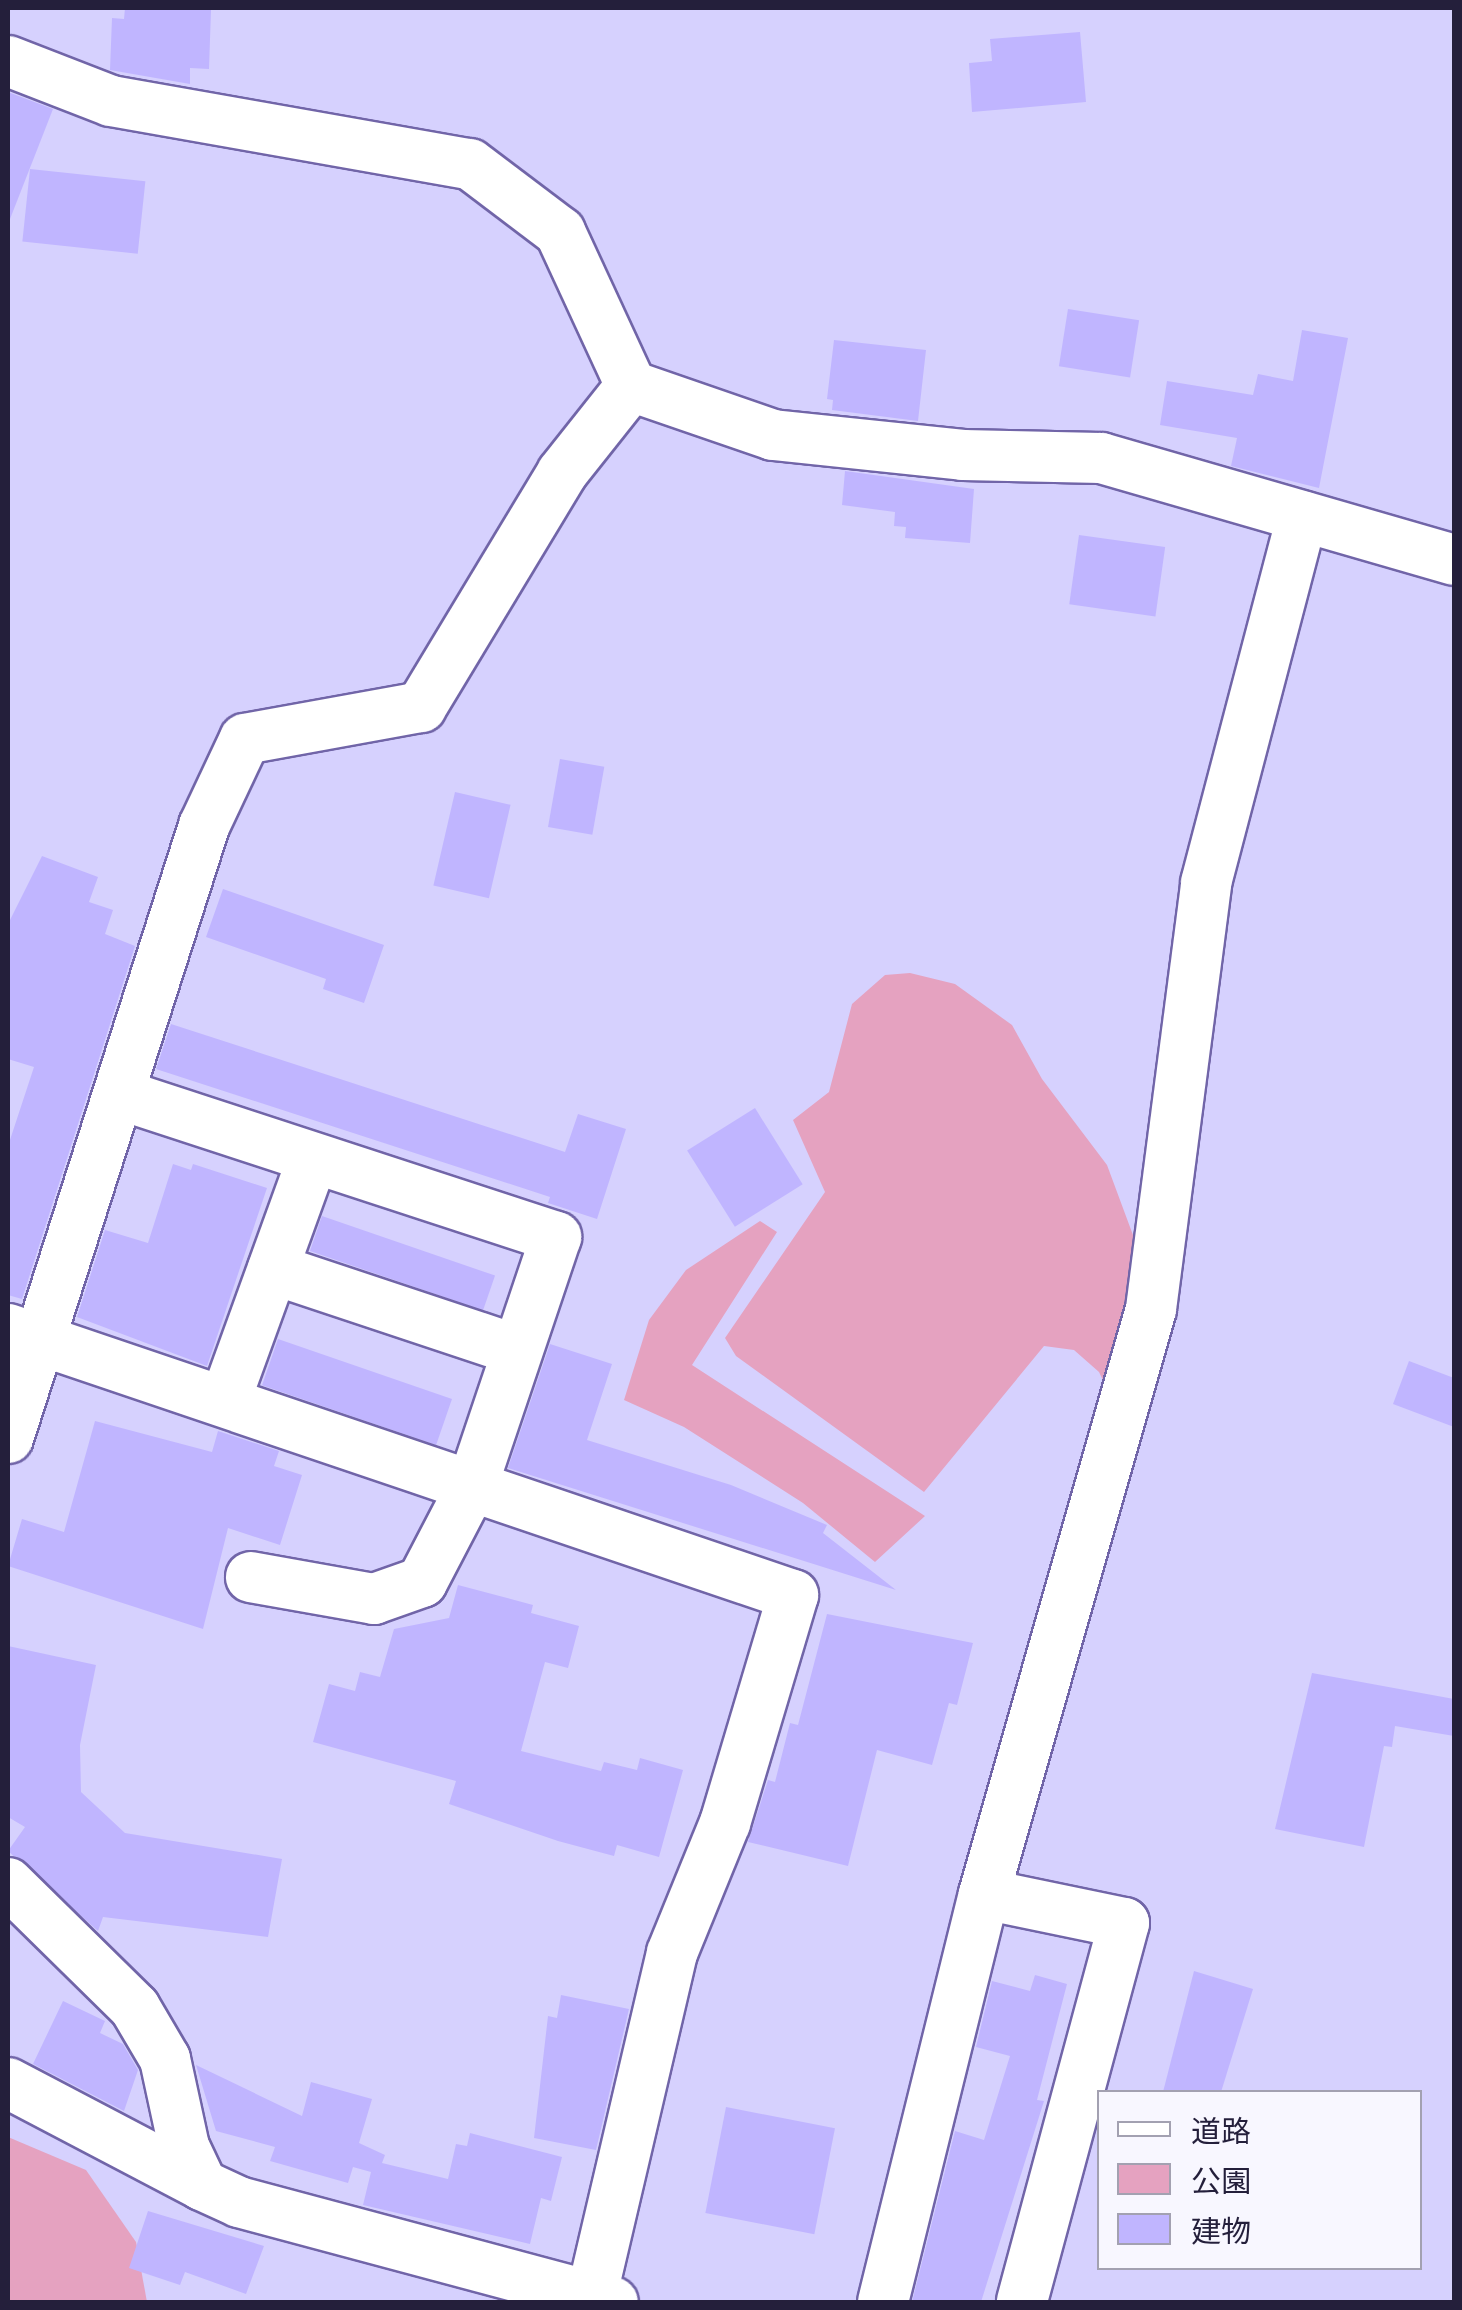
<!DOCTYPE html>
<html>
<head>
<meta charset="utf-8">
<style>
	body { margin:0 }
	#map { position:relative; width:1462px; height:2310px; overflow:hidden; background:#d6d1fe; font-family:"Playfair Display","Noto Sans JP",serif }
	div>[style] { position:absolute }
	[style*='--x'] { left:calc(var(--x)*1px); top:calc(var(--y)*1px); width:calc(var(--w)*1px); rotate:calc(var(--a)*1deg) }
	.green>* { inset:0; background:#e5a2c0 }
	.building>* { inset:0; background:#c0b5ff; transform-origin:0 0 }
	.roads { filter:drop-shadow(2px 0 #7165a8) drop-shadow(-2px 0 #7165a8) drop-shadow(0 2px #7165a8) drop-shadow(0 -2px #7165a8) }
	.street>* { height:50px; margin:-25px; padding:0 25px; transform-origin:25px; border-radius:25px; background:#fff }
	span { translate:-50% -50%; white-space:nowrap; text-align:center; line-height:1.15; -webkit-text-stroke:10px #f8f7ff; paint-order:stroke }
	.frame { position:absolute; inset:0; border:10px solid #241f3b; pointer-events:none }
	.legend { position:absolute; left:1097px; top:2090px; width:325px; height:180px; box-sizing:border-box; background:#f8f7ff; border:2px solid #a3a1b1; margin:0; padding:12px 18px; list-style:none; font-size:30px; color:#241f3b }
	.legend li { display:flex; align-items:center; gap:20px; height:50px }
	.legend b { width:50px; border:2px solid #a3a1b1 }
</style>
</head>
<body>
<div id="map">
	<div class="green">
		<div style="clip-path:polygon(910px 973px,955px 984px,1012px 1025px,1042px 1079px,1107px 1165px,1140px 1254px,1113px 1401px,1099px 1372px,1074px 1350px,1044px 1346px,924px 1492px,736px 1356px,725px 1338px,825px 1192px,793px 1120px,829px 1092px,852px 1004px,885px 975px)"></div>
		<div style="clip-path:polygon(760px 1221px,777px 1232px,692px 1365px,925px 1516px,875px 1562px,803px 1503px,684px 1427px,624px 1400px,649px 1320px,686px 1270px)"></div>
		<div style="clip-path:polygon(8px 2137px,86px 2170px,136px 2242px,147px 2302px,8px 2302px)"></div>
	</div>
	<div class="building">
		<div style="clip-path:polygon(125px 8px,211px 10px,209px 69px,190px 68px,190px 84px,110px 70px,112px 18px,124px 19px)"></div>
		<div style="clip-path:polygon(1080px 32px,1086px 102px,972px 112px,969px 63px,992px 61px,990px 39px)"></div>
		<div style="clip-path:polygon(8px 92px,53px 109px,10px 219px,8px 219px)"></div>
		<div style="left:30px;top:169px;width:116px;height:73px;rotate:6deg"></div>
		<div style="left:1068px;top:309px;width:72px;height:58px;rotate:9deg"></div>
		<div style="clip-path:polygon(1302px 330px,1348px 338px,1319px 488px,1231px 466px,1237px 438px,1160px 425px,1167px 381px,1253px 395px,1258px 374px,1293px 381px)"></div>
		<div style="clip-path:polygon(834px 340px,926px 350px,918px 421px,832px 410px,833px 400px,827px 399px)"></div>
		<div style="clip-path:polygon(845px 471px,974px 489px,970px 543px,905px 538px,906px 527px,894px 526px,895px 512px,842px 505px)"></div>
		<div style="left:1079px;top:535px;width:87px;height:70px;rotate:8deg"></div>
		<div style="left:560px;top:759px;width:45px;height:69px;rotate:10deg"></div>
		<div style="left:455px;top:792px;width:57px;height:96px;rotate:13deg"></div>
		<div style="clip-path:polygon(42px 856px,98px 877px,89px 902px,113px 910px,105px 934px,135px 946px,22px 1299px,8px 1295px,8px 1146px,34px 1067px,8px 1059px,8px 924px)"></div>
		<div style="clip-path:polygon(223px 889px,384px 945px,364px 1003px,323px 989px,326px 979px,206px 937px)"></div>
		<div style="clip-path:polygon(171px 1024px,565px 1152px,578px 1114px,626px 1129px,597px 1219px,548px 1203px,550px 1197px,156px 1069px)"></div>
		<div style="left:755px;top:1108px;width:90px;height:80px;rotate:58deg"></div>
		<div style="clip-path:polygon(173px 1164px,191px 1170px,193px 1164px,267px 1188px,207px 1366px,77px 1317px,105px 1230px,148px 1243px)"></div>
		<div style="left:322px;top:1216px;width:183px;height:37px;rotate:19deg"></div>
		<div style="left:278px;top:1339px;width:184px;height:49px;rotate:19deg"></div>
		<div style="clip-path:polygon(550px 1344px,612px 1364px,587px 1440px,731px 1485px,827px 1525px,823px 1533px,896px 1590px,508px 1468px)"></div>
		<div style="clip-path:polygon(1409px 1361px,1454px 1378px,1454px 1427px,1393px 1404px)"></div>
		<div style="clip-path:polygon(95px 1421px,212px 1452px,218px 1431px,279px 1451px,274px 1466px,302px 1475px,280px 1545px,228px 1528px,203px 1629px,8px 1566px,22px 1519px,64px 1532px)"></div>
		<div style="clip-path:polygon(458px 1585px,533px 1605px,531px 1613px,579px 1626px,568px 1668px,545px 1662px,521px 1751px,601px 1771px,604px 1762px,637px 1770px,640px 1758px,683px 1770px,659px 1857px,617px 1845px,614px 1856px,558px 1841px,449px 1804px,456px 1781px,313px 1742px,329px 1684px,355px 1691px,360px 1672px,380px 1677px,394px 1629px,449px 1618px)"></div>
		<div style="clip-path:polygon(827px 1614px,973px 1643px,957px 1705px,949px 1703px,932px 1765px,877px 1750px,848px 1866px,748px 1842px,768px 1780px,775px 1782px,790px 1723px,798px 1725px)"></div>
		<div style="clip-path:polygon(8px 1646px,96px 1665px,80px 1745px,81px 1792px,125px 1833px,282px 1859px,268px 1937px,103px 1917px,98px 1931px,8px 1851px,25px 1827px,8px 1817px)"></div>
		<div style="clip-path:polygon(1312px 1673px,1454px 1699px,1454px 1736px,1395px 1726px,1392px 1747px,1384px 1746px,1364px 1847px,1275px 1829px)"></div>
		<div style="clip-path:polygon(1194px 1971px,1253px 1989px,1221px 2092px,1163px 2092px)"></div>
		<div style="clip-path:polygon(1035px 1975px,1067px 1984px,1037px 2100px,1044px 2101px,981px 2302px,912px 2302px,955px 2131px,984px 2140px,1010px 2056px,976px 2047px,992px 1981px,1030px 1991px)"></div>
		<div style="clip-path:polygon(561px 1995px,629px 2009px,596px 2150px,534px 2138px,548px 2016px,557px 2018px)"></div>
		<div style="clip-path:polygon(63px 2001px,105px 2021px,100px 2033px,123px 2044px,138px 2070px,124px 2111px,33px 2064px)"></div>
		<div style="clip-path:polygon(196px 2065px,302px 2116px,311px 2082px,372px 2099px,359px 2143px,385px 2155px,382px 2163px,448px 2179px,456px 2144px,467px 2146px,470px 2133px,562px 2157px,551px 2201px,541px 2198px,530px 2244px,363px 2205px,371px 2172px,353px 2167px,348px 2183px,270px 2161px,275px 2147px,216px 2131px)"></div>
		<div style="left:726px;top:2107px;width:111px;height:108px;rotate:11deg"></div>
		<div style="clip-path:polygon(148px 2211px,264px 2246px,246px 2294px,185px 2272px,180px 2285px,129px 2268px)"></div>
	</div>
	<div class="roads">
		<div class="street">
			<div style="--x:8;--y:61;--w:110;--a:21.2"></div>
			<div style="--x:111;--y:101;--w:364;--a:10"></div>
			<div style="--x:470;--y:164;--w:113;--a:37.1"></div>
			<div style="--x:560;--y:232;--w:170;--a:65.2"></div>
			<div style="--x:631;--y:386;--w:150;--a:19"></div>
			<div style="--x:773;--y:435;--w:191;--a:6"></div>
			<div style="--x:963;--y:455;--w:138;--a:1.2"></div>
			<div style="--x:1101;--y:458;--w:367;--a:16.1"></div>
			<div style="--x:119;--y:1094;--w:460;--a:18.1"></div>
			<div style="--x:556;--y:1237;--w:263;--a:108.6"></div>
			<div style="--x:472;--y:1486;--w:108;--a:117.5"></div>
			<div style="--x:422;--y:1582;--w:51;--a:160.5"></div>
			<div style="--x:374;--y:1599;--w:125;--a:-169.9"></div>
			<div style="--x:273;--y:1269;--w:257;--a:18.4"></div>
			<div style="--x:8;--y:1329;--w:829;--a:18.72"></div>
			<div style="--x:793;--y:1595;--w:238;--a:106.6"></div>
			<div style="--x:725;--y:1823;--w:140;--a:112.2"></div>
			<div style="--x:672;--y:1953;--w:359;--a:103.2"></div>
			<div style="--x:225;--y:1401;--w:258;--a:-70.1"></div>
			<div style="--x:8;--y:1438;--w:643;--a:-72.24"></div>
			<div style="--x:204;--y:826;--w:96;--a:-64.8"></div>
			<div style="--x:245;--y:739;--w:179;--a:-10.3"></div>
			<div style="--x:421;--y:707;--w:273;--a:-58.9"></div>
			<div style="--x:562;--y:473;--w:111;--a:-51.6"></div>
			<div style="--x:8;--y:1883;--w:178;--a:44.5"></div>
			<div style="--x:135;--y:2008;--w:59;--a:59.5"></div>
			<div style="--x:165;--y:2059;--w:90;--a:77.8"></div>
			<div style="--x:184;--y:2147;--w:42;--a:64.7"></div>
			<div style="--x:202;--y:2185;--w:41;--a:24.7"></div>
			<div style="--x:239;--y:2202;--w:387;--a:15"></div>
			<div style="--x:984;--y:1894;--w:143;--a:11.7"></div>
			<div style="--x:1124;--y:1923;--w:392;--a:105.1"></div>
			<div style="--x:8;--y:2083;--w:219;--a:27.7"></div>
			<div style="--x:883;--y:2302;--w:420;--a:-76.1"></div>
			<div style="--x:984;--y:1894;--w:608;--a:-74.07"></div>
			<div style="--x:1151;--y:1309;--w:430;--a:-82.6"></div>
			<div style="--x:1206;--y:883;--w:379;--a:-75.3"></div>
		</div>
	</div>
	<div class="frame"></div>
	<ul class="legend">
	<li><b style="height:12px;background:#fff"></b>道路</li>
	<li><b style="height:28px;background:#e5a2c0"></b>公園</li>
	<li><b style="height:28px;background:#c0b5ff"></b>建物</li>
	</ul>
</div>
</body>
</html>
